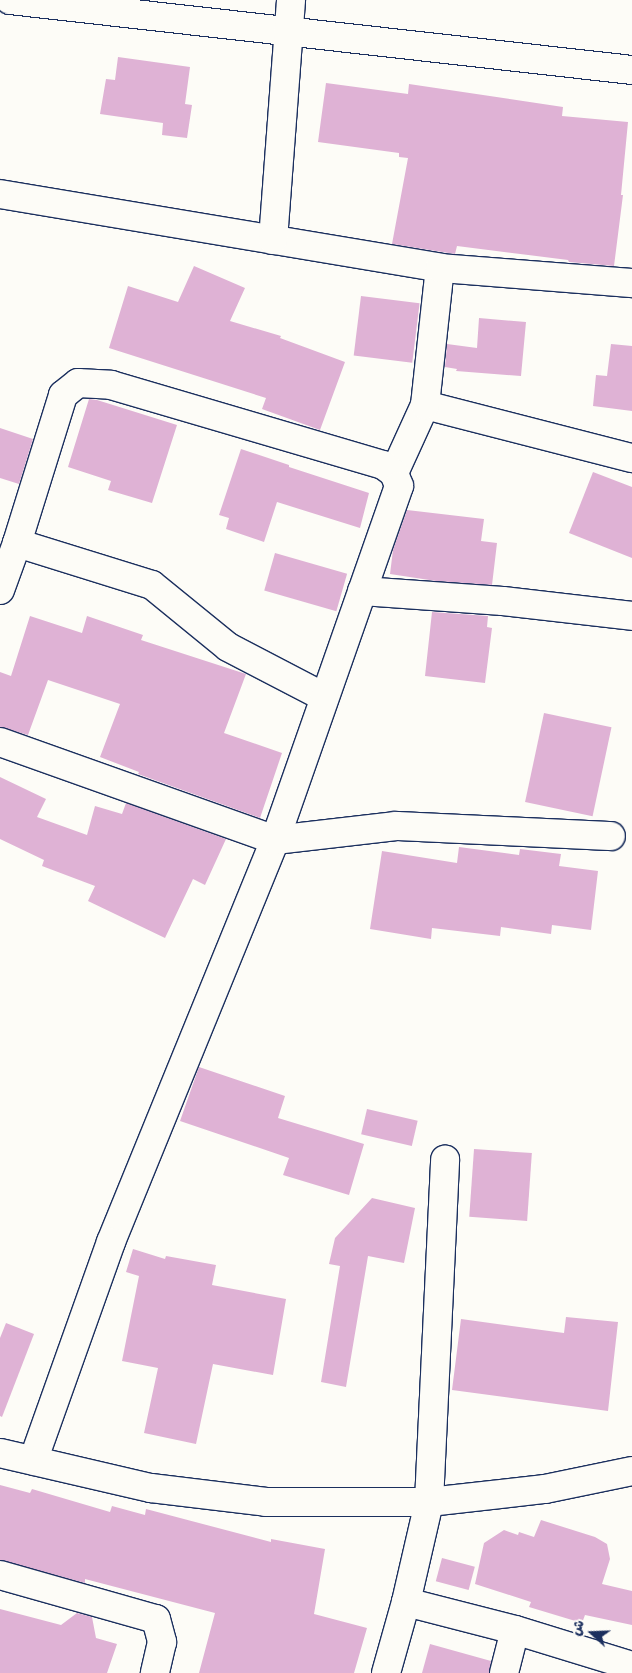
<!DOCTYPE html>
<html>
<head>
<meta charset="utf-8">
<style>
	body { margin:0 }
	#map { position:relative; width:632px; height:1673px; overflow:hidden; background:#fdfcf7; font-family:Mynerve,"Playpen Sans Arabic",sans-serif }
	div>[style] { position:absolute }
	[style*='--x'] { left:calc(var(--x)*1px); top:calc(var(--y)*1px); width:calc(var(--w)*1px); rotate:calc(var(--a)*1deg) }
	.building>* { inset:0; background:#dfb2d5; transform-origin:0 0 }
	.roads { filter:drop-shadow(1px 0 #1b2f5e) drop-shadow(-1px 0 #1b2f5e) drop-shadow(0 1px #1b2f5e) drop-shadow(0 -1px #1b2f5e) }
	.minor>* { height:28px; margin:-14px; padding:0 14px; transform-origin:14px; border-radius:14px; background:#fdfcf7 }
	span { translate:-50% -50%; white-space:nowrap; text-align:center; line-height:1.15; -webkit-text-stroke:5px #fdfcf7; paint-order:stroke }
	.north { position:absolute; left:567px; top:1608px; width:50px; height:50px; -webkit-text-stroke:4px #fdfcf7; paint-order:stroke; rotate:290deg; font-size:14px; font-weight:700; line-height:20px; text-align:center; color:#1b2f5e }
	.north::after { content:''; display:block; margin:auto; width:18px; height:22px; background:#1b2f5e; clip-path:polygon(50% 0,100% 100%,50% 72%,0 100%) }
</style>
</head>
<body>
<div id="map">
	<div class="building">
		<div style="clip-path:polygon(118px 57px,190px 67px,185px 104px,192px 105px,187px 138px,162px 135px,163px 123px,100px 114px,106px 79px,115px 80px)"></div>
		<div style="clip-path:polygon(326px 83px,408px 94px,409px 84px,563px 107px,562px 116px,628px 122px,621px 195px,623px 195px,614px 266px,569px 262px,568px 260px,457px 246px,455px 254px,392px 244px,408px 158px,399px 157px,399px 153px,318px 142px)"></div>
		<div style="clip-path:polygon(194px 266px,245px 288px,230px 321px,281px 336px,280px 338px,345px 362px,320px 430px,262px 409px,266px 398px,109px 348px,128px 286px,178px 302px)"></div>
		<div style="left:361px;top:296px;width:59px;height:60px;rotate:7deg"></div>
		<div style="clip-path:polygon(479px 318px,526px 322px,521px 376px,456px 371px,457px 369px,445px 367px,447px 344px,477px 348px)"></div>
		<div style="clip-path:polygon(611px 344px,632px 346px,632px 411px,593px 406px,596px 375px,607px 376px)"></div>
		<div style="clip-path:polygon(89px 399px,97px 400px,177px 425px,152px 503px,108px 490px,111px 481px,68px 467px)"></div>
		<div style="clip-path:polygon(0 428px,33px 439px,19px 484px,0 478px)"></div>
		<div style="clip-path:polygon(241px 449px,289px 465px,289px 467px,369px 493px,360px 528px,277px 502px,264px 542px,226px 529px,229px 518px,219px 515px)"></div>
		<div style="clip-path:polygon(593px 472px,632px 487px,632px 558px,569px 533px)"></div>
		<div style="clip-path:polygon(407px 510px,484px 519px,481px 541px,497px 543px,492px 585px,436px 581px,390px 574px,393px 550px)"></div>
		<div style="left:275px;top:553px;width:75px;height:39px;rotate:16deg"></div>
		<div style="clip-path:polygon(432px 612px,488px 616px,487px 627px,492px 628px,485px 683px,425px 676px)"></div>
		<div style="clip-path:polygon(30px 616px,82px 633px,87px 616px,143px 635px,141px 640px,246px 674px,224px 733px,282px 753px,260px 818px,138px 774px,139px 772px,100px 757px,120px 704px,48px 680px,28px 735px,0 727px,0 672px,11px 676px)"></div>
		<div style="left:544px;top:713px;width:69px;height:91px;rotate:12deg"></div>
		<div style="clip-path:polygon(0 777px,46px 799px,37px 817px,87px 835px,95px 806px,122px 814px,126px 803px,226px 839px,205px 885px,193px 879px,165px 938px,88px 901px,95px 886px,42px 866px,44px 860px,0 839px)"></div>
		<div style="clip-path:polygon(459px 847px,519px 855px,520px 849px,561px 854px,559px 866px,598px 871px,591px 930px,552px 925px,551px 934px,501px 927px,500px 936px,432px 928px,431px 939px,370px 929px,382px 851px,457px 863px)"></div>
		<div style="clip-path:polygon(199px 1067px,285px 1096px,278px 1118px,364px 1144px,349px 1195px,283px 1175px,289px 1158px,180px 1121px)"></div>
		<div style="left:367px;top:1109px;width:52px;height:26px;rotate:13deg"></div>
		<div style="left:474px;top:1149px;width:58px;height:68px;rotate:4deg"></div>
		<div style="clip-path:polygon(372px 1198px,415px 1208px,404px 1263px,368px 1256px,346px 1387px,321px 1382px,340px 1266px,329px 1264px,335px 1238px)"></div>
		<div style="clip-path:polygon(133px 1249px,165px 1259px,166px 1256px,216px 1265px,212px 1285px,286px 1299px,273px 1375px,213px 1364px,196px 1444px,144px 1433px,158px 1368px,122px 1361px,139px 1276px,126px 1272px)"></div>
		<div style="clip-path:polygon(566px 1317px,618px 1322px,608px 1411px,452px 1390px,461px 1319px,564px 1333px)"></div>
		<div style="clip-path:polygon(6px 1323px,34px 1334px,2px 1417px,0 1416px,0 1338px)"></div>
		<div style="clip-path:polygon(0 1485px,30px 1493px,32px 1489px,110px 1512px,112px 1506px,145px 1515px,146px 1509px,271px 1542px,271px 1539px,325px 1549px,314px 1614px,367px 1628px,354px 1673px,199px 1673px,215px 1613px,85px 1579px,85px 1583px,0 1560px)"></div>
		<div style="clip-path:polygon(541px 1520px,595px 1537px,607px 1544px,610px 1559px,602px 1584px,632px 1591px,632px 1625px,585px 1615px,582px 1623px,529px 1607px,531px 1602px,475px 1584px,484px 1543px,504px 1530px,518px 1535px,519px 1532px,534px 1537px)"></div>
		<div style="left:442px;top:1558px;width:34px;height:24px;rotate:15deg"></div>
		<div style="clip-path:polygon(0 1609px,61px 1625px,77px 1613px,92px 1617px,96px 1638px,117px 1644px,107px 1673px,0 1673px)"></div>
		<div style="clip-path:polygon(430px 1644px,491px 1661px,489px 1673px,422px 1673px)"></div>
	</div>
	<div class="roads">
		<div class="minor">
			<div style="--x:10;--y:0;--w:626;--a:6.42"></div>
			<div style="--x:0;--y:194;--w:446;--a:9.5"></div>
			<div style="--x:273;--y:240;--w:241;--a:-85.7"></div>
			<div style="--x:425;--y:405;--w:214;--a:14.4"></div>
			<div style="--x:394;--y:473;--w:75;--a:-65.5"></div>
			<div style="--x:425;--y:405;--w:138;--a:-83.8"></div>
			<div style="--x:440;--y:268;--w:193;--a:4.5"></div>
			<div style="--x:17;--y:543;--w:141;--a:17.3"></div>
			<div style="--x:152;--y:585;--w:98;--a:39.2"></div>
			<div style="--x:228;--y:647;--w:108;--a:27.5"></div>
			<div style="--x:0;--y:590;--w:50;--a:-70.1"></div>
			<div style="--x:17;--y:543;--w:155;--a:-72.7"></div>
			<div style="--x:63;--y:395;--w:19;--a:-39"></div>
			<div style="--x:78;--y:383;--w:33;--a:3"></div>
			<div style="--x:111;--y:385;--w:284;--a:16.4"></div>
			<div style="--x:383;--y:465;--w:14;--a:36"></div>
			<div style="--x:394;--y:473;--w:14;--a:69"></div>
			<div style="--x:399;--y:486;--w:375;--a:109.3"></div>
			<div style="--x:275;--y:840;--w:434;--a:112.2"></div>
			<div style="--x:111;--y:1242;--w:232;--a:109.6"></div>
			<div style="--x:362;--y:591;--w:141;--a:4.1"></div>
			<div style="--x:503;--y:601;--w:130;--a:6.6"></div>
			<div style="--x:0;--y:742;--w:292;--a:19.6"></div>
			<div style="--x:275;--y:840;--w:122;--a:-6.6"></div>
			<div style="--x:396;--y:826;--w:215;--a:2.7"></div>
			<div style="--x:0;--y:1453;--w:155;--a:13.1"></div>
			<div style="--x:151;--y:1488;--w:116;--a:6.9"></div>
			<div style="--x:266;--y:1502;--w:163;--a:0"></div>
			<div style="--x:429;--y:1502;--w:117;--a:-6.4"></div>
			<div style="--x:545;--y:1489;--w:89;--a:-11.7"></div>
			<div style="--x:0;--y:1575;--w:162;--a:15.8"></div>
			<div style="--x:156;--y:1619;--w:24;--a:75"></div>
			<div style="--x:162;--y:1642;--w:32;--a:103"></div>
			<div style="--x:406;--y:1602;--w:113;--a:14.4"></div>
			<div style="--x:515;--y:1630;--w:122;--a:17.1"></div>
			<div style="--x:386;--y:1673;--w:74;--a:-74.3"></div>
			<div style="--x:406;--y:1602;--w:103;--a:-77"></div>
			<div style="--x:429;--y:1502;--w:343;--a:-87.3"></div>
			<div style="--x:504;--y:1673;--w:44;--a:-75.7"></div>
		</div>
	</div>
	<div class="north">ش</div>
</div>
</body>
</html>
